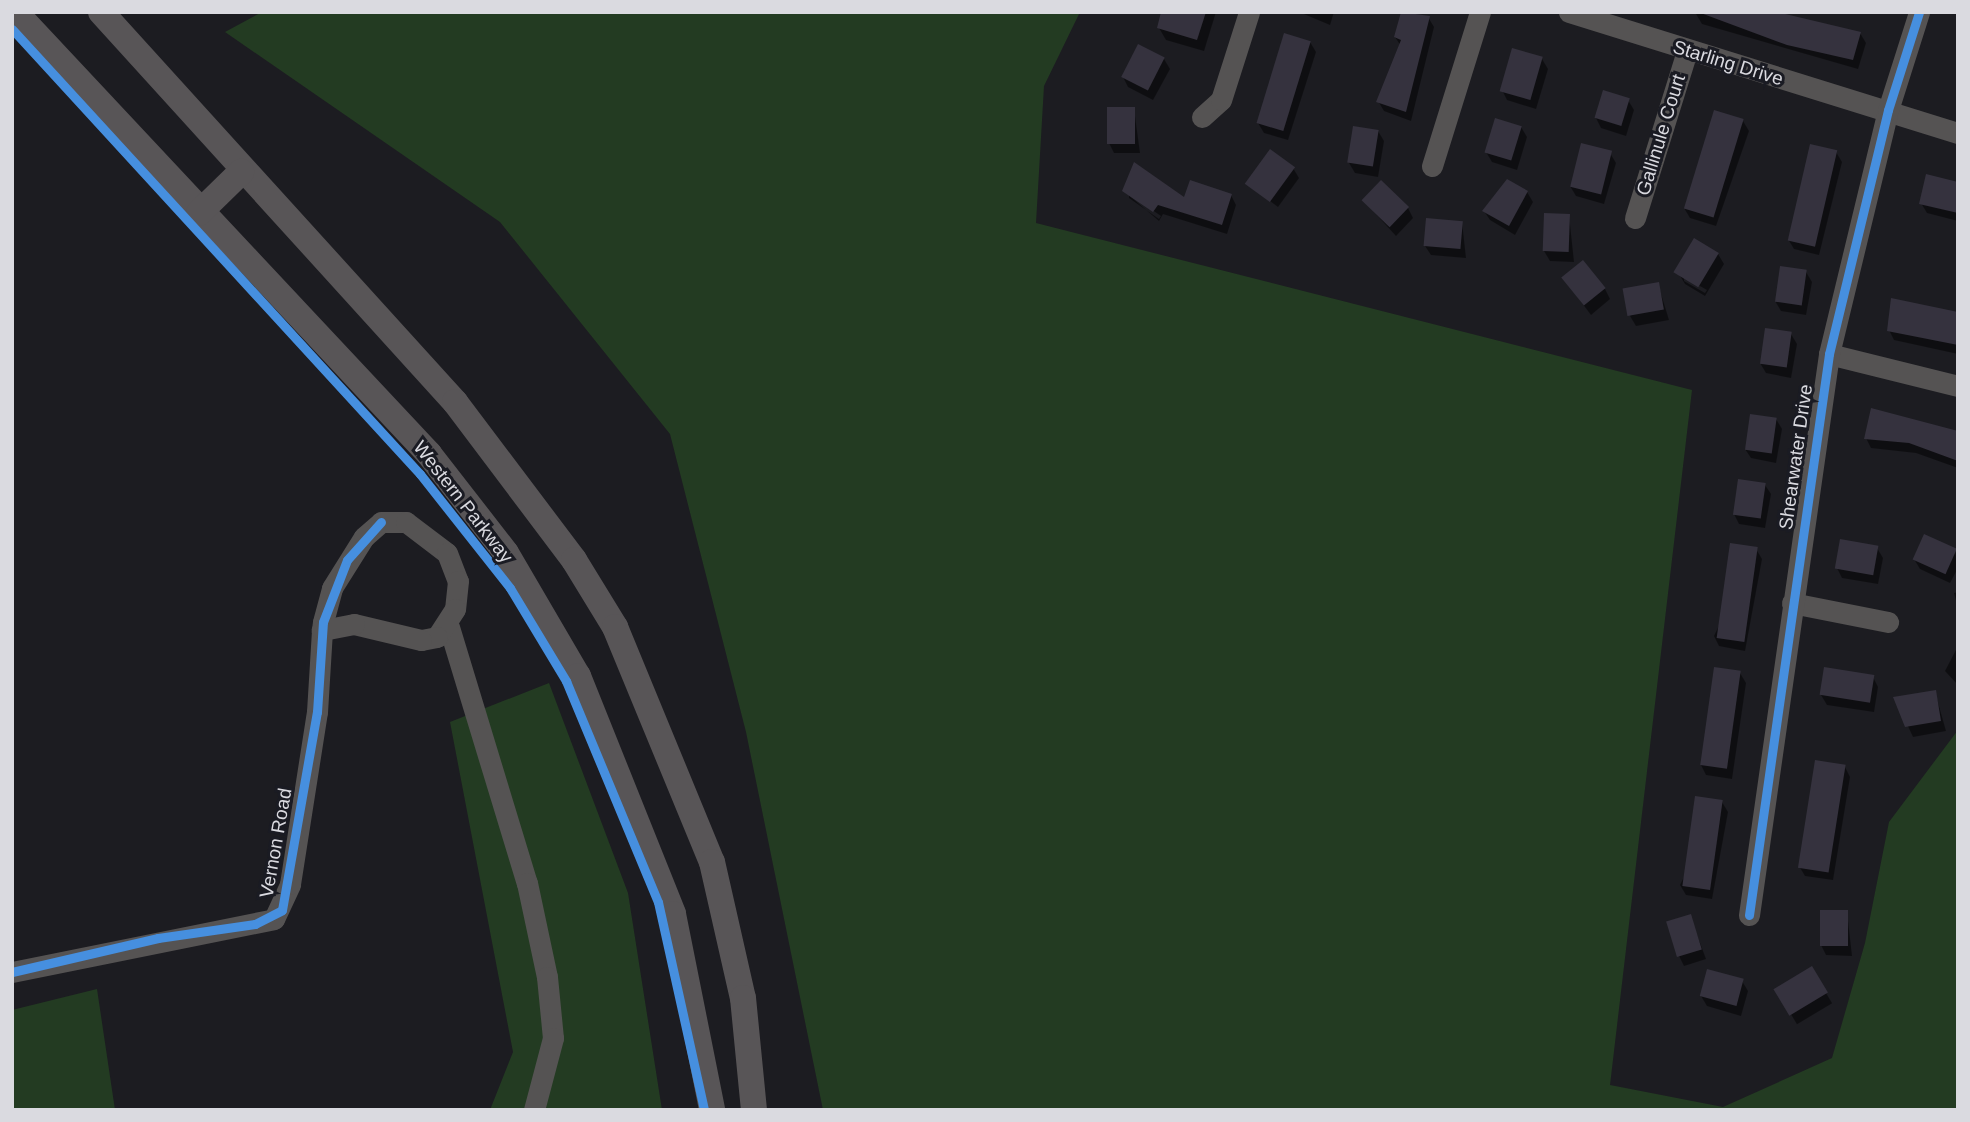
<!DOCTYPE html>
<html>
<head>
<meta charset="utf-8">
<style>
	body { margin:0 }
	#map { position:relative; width:1970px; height:1122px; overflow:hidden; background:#1c1c21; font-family:Arial,sans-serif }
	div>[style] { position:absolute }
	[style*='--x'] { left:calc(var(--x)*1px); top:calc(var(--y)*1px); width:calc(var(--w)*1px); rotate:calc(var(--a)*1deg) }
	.green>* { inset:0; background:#233b22 }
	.shadow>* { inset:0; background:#0007; transform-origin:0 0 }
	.building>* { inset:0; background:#35323e; transform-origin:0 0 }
	.minor>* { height:21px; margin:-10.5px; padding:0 10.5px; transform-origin:10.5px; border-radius:10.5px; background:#555353 }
	.major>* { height:26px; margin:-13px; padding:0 13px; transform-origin:13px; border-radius:13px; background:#585557 }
	.cycleway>* { height:9px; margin:-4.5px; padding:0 4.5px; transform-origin:4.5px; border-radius:4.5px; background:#468fdf }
	span { translate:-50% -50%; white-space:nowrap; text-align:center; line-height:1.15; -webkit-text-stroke:6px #1a1b23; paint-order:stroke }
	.street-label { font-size:19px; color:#dadae0 }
	.frame { position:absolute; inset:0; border:14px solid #dadae0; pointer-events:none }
</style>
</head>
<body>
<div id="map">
	<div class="green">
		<div style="clip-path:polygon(262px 12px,1080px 12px,1044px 86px,1036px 223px,1692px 390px,1610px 1085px,1723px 1107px,1832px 1058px,1865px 943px,1889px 822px,1958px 730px,1958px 1110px,823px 1110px,746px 732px,670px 434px,500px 222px,225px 32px)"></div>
		<div style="clip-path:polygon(549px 683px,628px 893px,662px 1110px,490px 1110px,513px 1052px,450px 722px)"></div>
		<div style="clip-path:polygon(97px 989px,115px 1110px,12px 1110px,12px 1010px)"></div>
	</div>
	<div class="shadow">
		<div style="clip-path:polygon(1173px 12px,1216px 12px,1204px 51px,1166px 40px,1159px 28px)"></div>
		<div style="clip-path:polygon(1299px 12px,1334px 12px,1330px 25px)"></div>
		<div style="clip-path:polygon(1403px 12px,1428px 17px,1434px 27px,1411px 121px,1384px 111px,1378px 101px,1401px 46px,1395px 37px)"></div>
		<div style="clip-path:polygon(1773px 12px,1860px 33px,1866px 43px,1858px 69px,1702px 24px,1696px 14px)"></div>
		<div style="clip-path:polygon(1310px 42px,1316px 52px,1288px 140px,1264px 133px,1258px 123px)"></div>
		<div style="clip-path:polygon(1164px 59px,1170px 69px,1153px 100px,1128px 87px,1123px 77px)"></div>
		<div style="clip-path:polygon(1542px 59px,1548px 69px,1536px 109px,1507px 100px,1502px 90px)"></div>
		<div style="clip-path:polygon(1628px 100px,1634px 110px,1626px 136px,1601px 128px,1596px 118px)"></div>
		<div style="clip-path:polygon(1134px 109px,1140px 153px,1114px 153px,1109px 143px)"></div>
		<div style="clip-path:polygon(1743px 121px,1749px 131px,1716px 226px,1690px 218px,1684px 208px)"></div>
		<div style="clip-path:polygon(1521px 127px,1527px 137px,1517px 170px,1492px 162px,1486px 152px)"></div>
		<div style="clip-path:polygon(1378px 131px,1384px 141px,1378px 177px,1355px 173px,1349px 163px)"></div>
		<div style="clip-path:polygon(1836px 152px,1842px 162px,1819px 255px,1794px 249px,1788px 239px)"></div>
		<div style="clip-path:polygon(1610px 153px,1616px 163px,1604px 204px,1576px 196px,1570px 186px)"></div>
		<div style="clip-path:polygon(1293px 168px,1299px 178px,1278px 207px,1246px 183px)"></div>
		<div style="clip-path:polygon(1958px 184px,1958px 221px,1927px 213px,1921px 203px)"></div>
		<div style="clip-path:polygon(evenodd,1124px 191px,1185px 199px,1231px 195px,1236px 205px,1227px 234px,1163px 214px,1159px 221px,1124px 191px,1129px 194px,1161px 216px,1159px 219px,1129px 198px,1129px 194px)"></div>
		<div style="clip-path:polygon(1527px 192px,1533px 202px,1515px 235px,1490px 220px,1484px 211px)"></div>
		<div style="clip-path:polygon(1364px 201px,1408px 208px,1413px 218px,1396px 236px)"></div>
		<div style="clip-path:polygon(1569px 215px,1574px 262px,1550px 261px,1544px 251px)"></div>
		<div style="clip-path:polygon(1462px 222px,1466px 258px,1431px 255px,1425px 246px)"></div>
		<div style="clip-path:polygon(evenodd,1718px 254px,1724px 264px,1705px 296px,1685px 284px,1679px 274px,1718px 254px,1684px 277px,1707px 290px,1705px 293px,1684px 281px,1684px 277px)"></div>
		<div style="clip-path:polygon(1806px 272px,1812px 282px,1806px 315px,1781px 311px,1775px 301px)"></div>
		<div style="clip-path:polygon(1564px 279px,1605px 289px,1610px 299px,1591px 315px)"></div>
		<div style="clip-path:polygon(1658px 284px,1669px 320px,1636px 326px,1630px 316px)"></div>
		<div style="clip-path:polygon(1958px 315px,1958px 354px,1894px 340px,1889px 330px)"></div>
		<div style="clip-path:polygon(1791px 334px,1797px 344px,1791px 378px,1766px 373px,1760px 363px)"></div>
		<div style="clip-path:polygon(1776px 419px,1782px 429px,1776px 463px,1751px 458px,1745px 449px)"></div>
		<div style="clip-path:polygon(1958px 434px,1958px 468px,1916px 453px,1871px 448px,1866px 438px)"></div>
		<div style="clip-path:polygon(1765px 485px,1771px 494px,1765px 528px,1739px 524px,1734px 514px)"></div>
		<div style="clip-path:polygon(1877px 548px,1883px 558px,1878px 584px,1842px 578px,1837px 568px)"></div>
		<div style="clip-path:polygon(1756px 549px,1762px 559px,1745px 651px,1719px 646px,1714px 636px)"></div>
		<div style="clip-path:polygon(1955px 550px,1958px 568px,1950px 583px,1920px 569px,1914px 559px)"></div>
		<div style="clip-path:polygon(1958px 592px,1958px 608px,1954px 593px)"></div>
		<div style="clip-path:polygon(1958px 646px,1958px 685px,1945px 671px)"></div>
		<div style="clip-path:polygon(1740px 673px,1746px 683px,1732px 779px,1706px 775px,1701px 765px)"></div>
		<div style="clip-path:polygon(1873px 677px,1878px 687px,1874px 712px,1827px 705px,1821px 695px)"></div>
		<div style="clip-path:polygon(1935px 692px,1946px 731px,1913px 737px,1895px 698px)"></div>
		<div style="clip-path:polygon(1845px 767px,1850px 777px,1833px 880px,1805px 876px,1799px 866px)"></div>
		<div style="clip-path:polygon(1722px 802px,1728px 812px,1712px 899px,1686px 895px,1680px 885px)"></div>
		<div style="clip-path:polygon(1847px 912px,1852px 956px,1826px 955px,1821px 945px)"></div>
		<div style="clip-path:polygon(1690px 916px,1706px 959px,1684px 966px,1679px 956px)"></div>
		<div style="left:1811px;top:968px;width:41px;height:41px;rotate:59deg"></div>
		<div style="clip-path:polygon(1742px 981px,1748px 991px,1741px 1016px,1707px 1006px,1701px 996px)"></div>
	</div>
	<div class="building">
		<div style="clip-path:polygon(1161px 12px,1206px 12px,1197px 40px,1157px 28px)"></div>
		<div style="clip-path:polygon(1401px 12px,1430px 16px,1406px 112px,1376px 102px,1401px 40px,1394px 37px)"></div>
		<div style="clip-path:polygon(1698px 12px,1777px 12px,1861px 32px,1853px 60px,1787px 45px)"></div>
		<div style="left:1284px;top:33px;width:28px;height:94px;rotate:17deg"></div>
		<div style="left:1138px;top:44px;width:30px;height:37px;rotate:27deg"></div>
		<div style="left:1512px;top:48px;width:32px;height:45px;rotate:16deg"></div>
		<div style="left:1603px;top:90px;width:28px;height:29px;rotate:17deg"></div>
		<div style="left:1107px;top:107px;width:28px;height:37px"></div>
		<div style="left:1714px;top:110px;width:31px;height:103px;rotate:17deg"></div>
		<div style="left:1495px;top:118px;width:28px;height:36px;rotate:17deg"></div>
		<div style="left:1353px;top:126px;width:26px;height:37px;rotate:9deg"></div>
		<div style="left:1581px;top:143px;width:32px;height:45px;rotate:14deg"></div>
		<div style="left:1810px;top:144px;width:28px;height:99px;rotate:13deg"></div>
		<div style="left:1270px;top:149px;width:31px;height:43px;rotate:36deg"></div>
		<div style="clip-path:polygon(1134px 162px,1184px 197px,1190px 180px,1232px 194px,1222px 225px,1158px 205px,1153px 212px,1122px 191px)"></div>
		<div style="clip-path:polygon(1926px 174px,1958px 182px,1958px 213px,1919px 204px)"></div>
		<div style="clip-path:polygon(1507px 179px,1528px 191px,1509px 226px,1482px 211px)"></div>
		<div style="left:1381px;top:180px;width:39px;height:28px;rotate:44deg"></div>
		<div style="left:1544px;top:213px;width:26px;height:38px;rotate:2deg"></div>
		<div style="left:1426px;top:218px;width:37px;height:28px;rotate:5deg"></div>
		<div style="left:1694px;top:238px;width:29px;height:40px;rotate:31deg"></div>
		<div style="left:1583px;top:260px;width:36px;height:28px;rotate:51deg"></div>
		<div style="left:1780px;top:266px;width:27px;height:36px;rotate:8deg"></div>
		<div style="left:1659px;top:282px;width:28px;height:37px;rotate:80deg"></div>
		<div style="clip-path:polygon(1891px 298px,1958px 312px,1958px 345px,1887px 331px)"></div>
		<div style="left:1765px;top:328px;width:27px;height:36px;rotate:8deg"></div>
		<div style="clip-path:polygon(1871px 408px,1958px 431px,1958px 461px,1909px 443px,1864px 439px)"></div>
		<div style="left:1750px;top:414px;width:27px;height:36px;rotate:8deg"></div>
		<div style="left:1738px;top:479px;width:28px;height:36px;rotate:8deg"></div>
		<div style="left:1924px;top:534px;width:36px;height:28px;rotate:24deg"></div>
		<div style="left:1840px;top:539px;width:39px;height:30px;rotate:10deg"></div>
		<div style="left:1730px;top:543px;width:28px;height:96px;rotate:8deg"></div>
		<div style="left:1714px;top:667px;width:27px;height:99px;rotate:8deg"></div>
		<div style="left:1824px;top:667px;width:51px;height:28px;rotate:9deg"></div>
		<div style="clip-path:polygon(1936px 690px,1941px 721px,1905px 727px,1893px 697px)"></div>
		<div style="left:1815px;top:760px;width:31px;height:109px;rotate:9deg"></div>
		<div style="left:1695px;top:796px;width:28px;height:91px;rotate:8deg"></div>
		<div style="left:1820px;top:910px;width:28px;height:36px"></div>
		<div style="left:1691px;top:914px;width:37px;height:26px;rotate:73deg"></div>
		<div style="left:1812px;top:966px;width:31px;height:45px;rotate:59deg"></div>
		<div style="left:1707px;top:969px;width:38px;height:28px;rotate:15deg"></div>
	</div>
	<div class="minor">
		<div style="--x:1569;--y:12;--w:407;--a:17.3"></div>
		<div style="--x:1202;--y:117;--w:25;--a:-42"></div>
		<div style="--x:1221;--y:100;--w:92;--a:-72.3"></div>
		<div style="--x:1432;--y:166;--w:161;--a:-72.7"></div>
		<div style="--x:1635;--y:218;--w:175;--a:-72.7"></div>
		<div style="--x:1829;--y:354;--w:133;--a:13.9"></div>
		<div style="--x:1792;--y:603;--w:98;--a:11.2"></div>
		<div style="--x:449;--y:627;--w:268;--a:73.1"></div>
		<div style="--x:527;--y:883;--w:96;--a:78"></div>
		<div style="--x:547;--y:977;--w:61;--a:84.4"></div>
		<div style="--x:553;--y:1038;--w:74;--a:104.8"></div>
		<div style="--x:1749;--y:915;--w:567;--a:-81.88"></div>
		<div style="--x:1829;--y:354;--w:251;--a:-76.4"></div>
		<div style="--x:1888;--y:110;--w:103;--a:-72.4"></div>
		<div style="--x:12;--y:972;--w:267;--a:-11.4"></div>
		<div style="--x:274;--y:919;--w:38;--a:-65"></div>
		<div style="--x:290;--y:884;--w:174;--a:-81.1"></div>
		<div style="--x:317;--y:712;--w:82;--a:-86.5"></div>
		<div style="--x:322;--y:630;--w:8;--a:-83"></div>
		<div style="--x:323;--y:622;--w:35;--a:-75"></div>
		<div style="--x:332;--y:588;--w:60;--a:-57.9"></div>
		<div style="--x:364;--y:537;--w:23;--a:-41"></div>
		<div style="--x:381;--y:522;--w:25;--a:0"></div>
		<div style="--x:406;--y:522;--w:51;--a:37.1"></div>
		<div style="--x:447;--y:553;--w:30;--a:69"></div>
		<div style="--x:458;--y:581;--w:28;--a:96"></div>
		<div style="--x:455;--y:609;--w:33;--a:123"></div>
		<div style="--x:437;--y:637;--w:16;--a:169"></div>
		<div style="--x:421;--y:640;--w:69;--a:-166.6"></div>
		<div style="--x:354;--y:624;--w:33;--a:169"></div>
	</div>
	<div class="major">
		<div style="--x:15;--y:12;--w:606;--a:46.87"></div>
		<div style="--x:429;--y:454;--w:125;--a:52.1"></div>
		<div style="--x:506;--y:553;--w:143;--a:59.7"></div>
		<div style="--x:578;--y:676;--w:256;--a:68.2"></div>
		<div style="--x:673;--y:914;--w:200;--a:78.7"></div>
		<div style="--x:101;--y:12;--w:527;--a:47.77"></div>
		<div style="--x:455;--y:402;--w:198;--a:53"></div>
		<div style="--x:574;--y:560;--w:79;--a:58.5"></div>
		<div style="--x:615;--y:627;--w:254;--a:67.6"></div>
		<div style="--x:712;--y:862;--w:139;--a:77.2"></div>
		<div style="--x:743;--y:998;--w:113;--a:84.4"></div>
		<div style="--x:199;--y:213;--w:59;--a:-44.3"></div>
	</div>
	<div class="cycleway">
		<div style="--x:12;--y:29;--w:604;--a:47.48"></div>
		<div style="--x:420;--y:474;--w:145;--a:51.7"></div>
		<div style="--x:510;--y:588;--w:109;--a:58.9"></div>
		<div style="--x:566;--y:681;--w:239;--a:67.4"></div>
		<div style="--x:658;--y:902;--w:213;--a:77.5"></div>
		<div style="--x:1749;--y:915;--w:567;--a:-81.88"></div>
		<div style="--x:1829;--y:354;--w:251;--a:-76.4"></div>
		<div style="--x:1888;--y:110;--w:103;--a:-72.4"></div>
		<div style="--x:12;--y:972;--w:150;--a:-13.1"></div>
		<div style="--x:158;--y:938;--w:98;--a:-8.2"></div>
		<div style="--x:255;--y:924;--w:30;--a:-27"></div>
		<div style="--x:282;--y:910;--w:201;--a:-80"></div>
		<div style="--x:317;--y:712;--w:90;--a:-86.2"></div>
		<div style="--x:323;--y:622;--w:66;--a:-68.8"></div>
		<div style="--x:347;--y:560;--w:51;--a:-48.2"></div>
	</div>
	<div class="street-label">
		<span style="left:1728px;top:63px;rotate:17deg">Starling Drive</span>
		<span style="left:1661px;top:135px;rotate:-73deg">Gallinule Court</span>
		<span style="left:1796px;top:457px;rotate:-82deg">Shearwater Drive</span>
		<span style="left:463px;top:502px;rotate:52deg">Western Parkway</span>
		<span style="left:276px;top:843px;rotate:-80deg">Vernon Road</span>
	</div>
	<div class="frame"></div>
</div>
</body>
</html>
